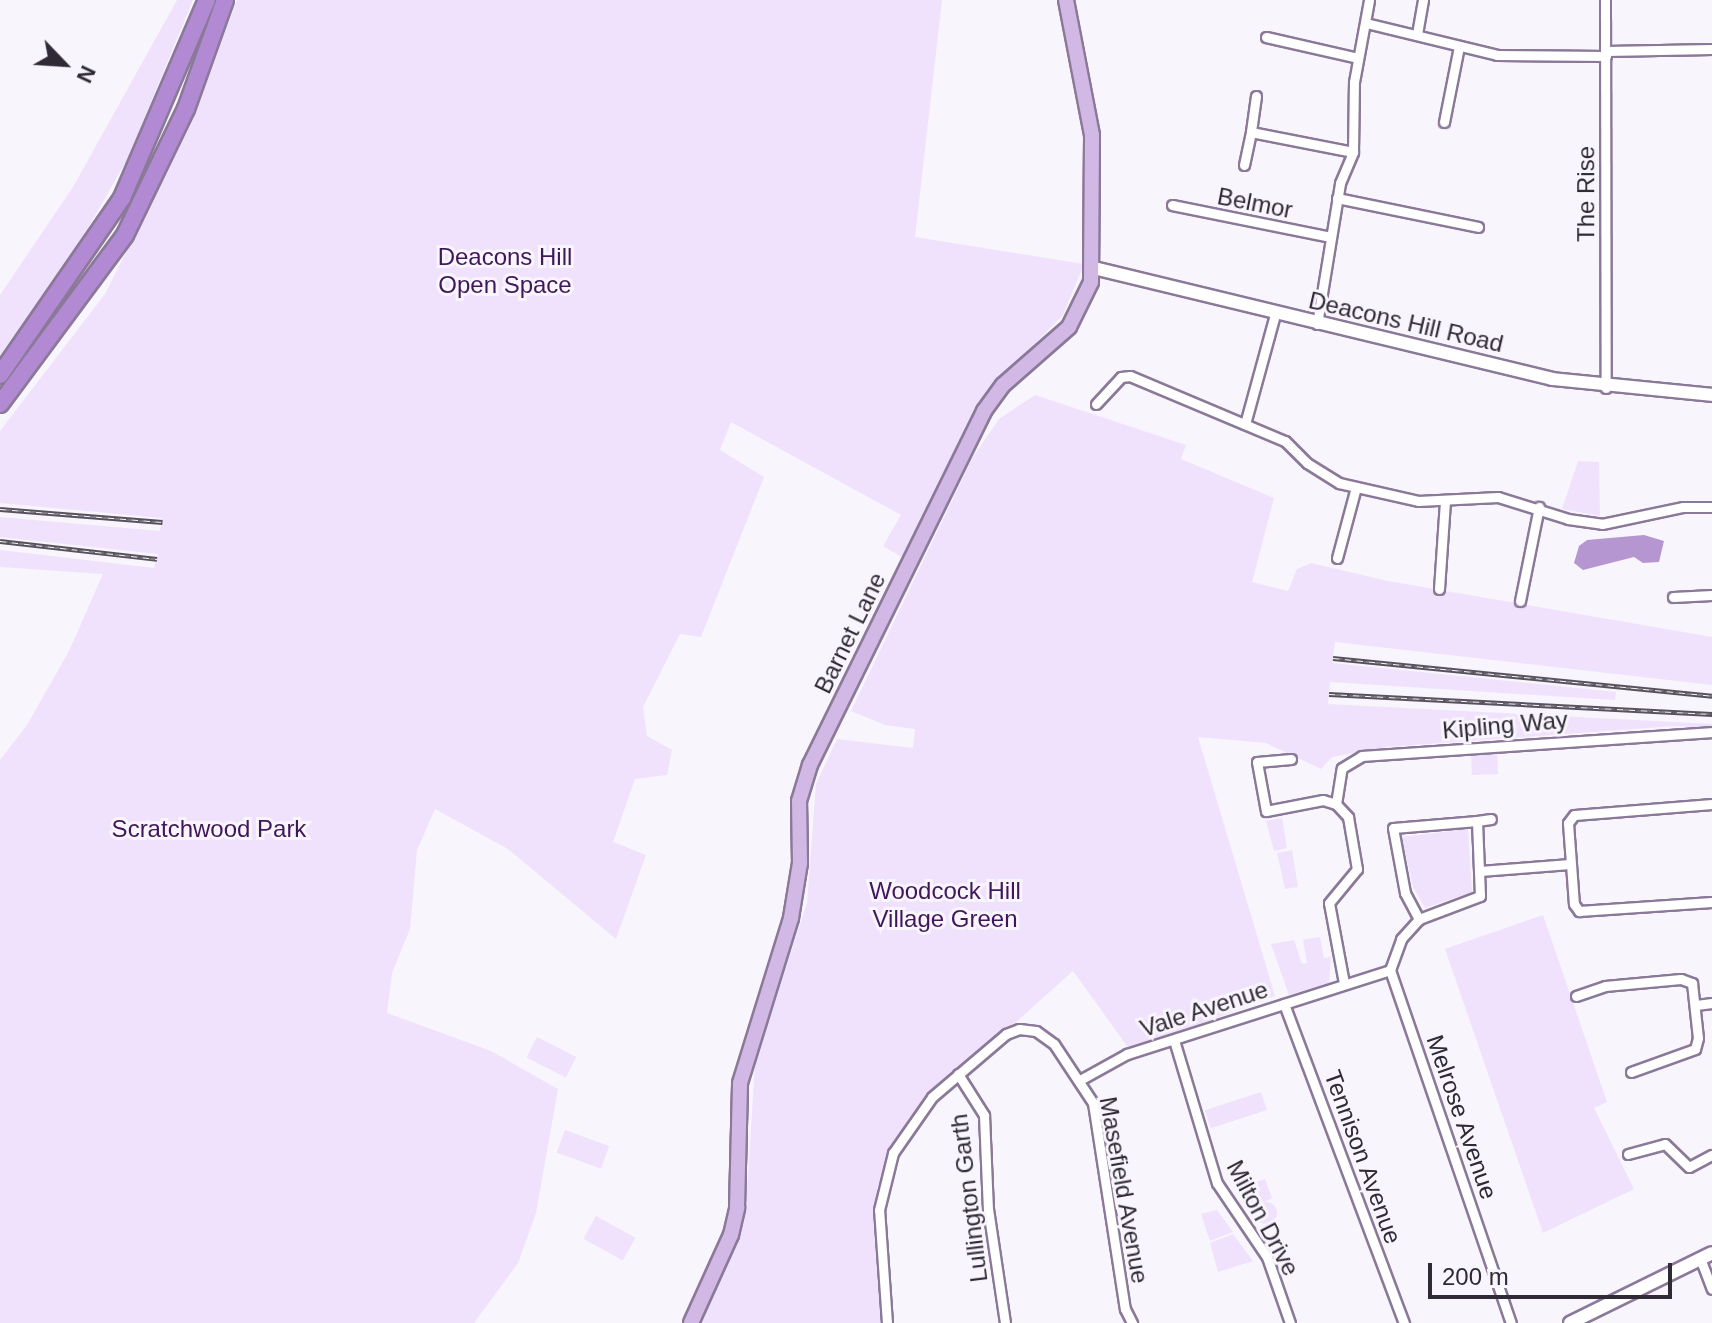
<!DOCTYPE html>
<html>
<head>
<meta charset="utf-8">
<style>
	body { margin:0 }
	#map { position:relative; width:1712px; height:1323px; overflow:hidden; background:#f8f5fc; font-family:Helvetica,sans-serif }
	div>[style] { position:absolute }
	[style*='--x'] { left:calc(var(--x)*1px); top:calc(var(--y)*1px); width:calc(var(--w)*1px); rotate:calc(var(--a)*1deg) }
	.green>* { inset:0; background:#f0e2fc; transform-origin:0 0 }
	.round { border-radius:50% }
	.water>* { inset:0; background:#b696d0 }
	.roads { filter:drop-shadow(2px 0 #8a7998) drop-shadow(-2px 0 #8a7998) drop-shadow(0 2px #8a7998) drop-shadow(0 -2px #8a7998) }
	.street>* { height:9px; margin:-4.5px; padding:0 4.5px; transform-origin:4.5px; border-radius:4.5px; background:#fff }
	.secondary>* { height:12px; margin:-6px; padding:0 6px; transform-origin:6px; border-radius:6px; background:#fff }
	.primary>* { height:14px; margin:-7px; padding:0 7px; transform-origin:7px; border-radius:7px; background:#d1b8e5 }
	.highway>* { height:16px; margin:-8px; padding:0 8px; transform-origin:8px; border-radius:8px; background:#b289d3 }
	.rail>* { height:5px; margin-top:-2.5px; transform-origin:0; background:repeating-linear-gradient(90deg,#f8f5fc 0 6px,#58525d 0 12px); box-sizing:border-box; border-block:2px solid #58525d }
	span { translate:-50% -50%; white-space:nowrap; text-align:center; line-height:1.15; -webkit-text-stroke:6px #f8f5fc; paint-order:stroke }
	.street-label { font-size:24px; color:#302936 }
	.park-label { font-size:24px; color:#41175c }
	.north { position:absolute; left:24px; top:24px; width:80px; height:80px; -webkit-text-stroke:6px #f8f5fc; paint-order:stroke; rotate:115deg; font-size:22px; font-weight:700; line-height:32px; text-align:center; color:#302936 }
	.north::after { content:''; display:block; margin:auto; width:28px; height:36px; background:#302936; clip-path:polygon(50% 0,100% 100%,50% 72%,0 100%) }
	.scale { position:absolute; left:1428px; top:1263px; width:244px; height:36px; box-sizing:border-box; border:4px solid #302936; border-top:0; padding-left:10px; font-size:24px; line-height:28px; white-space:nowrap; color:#302936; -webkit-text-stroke:6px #f8f5fc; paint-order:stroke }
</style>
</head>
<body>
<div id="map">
	<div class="green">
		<div style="clip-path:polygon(177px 0,193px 0,128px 158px,62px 273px,0 355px,0 295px,73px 187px)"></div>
		<div style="clip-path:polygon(237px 0,942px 0,915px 237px,1084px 264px,1063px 315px,1006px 373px,905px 559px,883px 546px,901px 515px,731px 422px,720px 450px,764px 477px,701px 637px,680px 634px,643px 707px,647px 736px,672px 750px,667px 775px,635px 779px,613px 842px,646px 855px,616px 939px,508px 849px,435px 809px,417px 850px,410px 929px,392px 973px,387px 1013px,491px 1051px,558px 1089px,536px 1213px,518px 1263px,474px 1323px,0 1323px,0 760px,27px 725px,69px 651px,103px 574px,0 567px,0 550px,154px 568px,158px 554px,0 537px,0 517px,160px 531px,162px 518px,0 503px,0 431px,105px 294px,192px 121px)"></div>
		<div style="clip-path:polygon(1035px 395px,1186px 445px,1181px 459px,1274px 498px,1252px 582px,1288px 591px,1297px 569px,1311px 563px,1388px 581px,1712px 637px,1712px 685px,1335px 642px,1332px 663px,1616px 692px,1615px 700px,1330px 682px,1328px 704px,1712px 724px,1712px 728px,1675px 726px,1386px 747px,1332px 757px,1321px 769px,1266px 743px,1198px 737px,1275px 996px,1130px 1050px,1073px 971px,909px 1118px,877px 1187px,883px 1323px,700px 1323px,746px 1211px,755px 1063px,807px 903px,816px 784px,837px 739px,913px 748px,915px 729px,885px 725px,851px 711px,973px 457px,999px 419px)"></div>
		<div style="clip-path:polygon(1578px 461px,1599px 462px,1600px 516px,1562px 509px)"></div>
		<div style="left:1497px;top:750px;width:24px;height:26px;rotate:88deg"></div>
		<div style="clip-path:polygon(1282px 818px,1287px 848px,1274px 851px,1266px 821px)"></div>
		<div style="clip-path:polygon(1468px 829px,1472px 892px,1425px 908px,1413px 887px,1402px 837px)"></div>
		<div style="clip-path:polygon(1292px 850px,1298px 887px,1285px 889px,1277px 853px)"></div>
		<div style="clip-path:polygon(1543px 915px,1607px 1102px,1594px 1108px,1634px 1189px,1543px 1233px,1445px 949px)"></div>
		<div style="clip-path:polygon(1320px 937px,1324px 958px,1331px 957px,1329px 983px,1289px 995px,1271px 944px,1294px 940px,1302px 964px,1307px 963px,1303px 940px)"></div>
		<div style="left:537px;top:1037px;width:44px;height:23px;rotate:27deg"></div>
		<div style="left:1261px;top:1092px;width:19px;height:59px;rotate:72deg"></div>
		<div style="left:565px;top:1130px;width:47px;height:24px;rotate:20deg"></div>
		<div style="clip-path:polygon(1265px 1179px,1272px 1198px,1250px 1210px,1235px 1189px)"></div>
		<div class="round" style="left:1255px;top:1202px;width:22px;height:22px"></div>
		<div style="clip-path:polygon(1217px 1210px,1233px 1232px,1210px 1241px,1201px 1214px)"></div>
		<div style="left:596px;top:1216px;width:45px;height:26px;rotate:29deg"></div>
		<div style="clip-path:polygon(1233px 1234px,1253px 1261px,1218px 1272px,1210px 1243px)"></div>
	</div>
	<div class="water">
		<div style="clip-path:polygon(1644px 535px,1664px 541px,1659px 562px,1643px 563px,1634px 557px,1583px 570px,1574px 563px,1579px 546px,1587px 540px)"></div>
	</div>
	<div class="roads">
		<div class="street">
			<div style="--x:1605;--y:0;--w:388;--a:89.9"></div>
			<div style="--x:1366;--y:23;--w:135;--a:13.7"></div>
			<div style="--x:1497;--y:55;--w:109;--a:0.5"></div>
			<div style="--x:1417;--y:34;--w:35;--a:-80"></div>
			<div style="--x:1266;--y:37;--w:94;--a:12.9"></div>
			<div style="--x:1606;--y:51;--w:106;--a:-1.1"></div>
			<div style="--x:1256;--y:96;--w:36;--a:98"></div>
			<div style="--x:1251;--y:132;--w:104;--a:11.1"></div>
			<div style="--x:1444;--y:122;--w:77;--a:-78.8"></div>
			<div style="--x:1244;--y:165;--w:34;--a:-78"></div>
			<div style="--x:1337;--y:198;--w:144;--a:11.6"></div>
			<div style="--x:1172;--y:205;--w:162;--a:11.4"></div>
			<div style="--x:1317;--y:324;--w:143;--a:-80.7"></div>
			<div style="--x:1340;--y:183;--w:34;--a:-67"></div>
			<div style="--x:1353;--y:152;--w:70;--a:-89.2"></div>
			<div style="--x:1354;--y:82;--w:83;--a:-79.6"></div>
			<div style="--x:1096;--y:404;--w:37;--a:-47"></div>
			<div style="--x:1121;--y:377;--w:9;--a:-6"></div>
			<div style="--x:1130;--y:376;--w:168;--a:22.8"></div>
			<div style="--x:1285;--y:441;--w:31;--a:45"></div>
			<div style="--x:1307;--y:463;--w:38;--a:32"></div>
			<div style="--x:1339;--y:483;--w:81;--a:12.8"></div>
			<div style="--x:1418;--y:501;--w:80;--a:-2.9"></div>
			<div style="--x:1498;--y:497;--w:73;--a:17.4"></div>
			<div style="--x:1568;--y:519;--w:34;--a:8"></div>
			<div style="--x:1602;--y:524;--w:83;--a:-11.9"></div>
			<div style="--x:1683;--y:507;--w:29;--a:0"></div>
			<div style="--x:1245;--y:424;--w:114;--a:-74.7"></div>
			<div style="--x:1337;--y:558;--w:73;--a:-75"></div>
			<div style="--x:1439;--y:589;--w:89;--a:-86.1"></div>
			<div style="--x:1673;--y:597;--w:39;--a:-3"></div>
			<div style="--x:1520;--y:601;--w:96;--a:-78.6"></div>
			<div style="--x:1291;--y:759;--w:34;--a:175"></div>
			<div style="--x:1257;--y:762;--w:50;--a:79.6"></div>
			<div style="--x:1266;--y:811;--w:58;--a:-10.9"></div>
			<div style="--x:1323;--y:800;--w:14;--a:17"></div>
			<div style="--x:1336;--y:804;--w:18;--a:47"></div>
			<div style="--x:1348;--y:817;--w:53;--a:80.2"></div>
			<div style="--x:1357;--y:869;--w:44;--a:129.5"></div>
			<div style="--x:1329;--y:903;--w:81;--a:79.4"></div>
			<div style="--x:1336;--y:804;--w:36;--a:-81"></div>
			<div style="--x:1342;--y:768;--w:23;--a:-31"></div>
			<div style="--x:1362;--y:756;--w:351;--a:-3.9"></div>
			<div style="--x:1712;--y:804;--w:138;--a:175.4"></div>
			<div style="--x:1574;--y:815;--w:10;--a:127"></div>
			<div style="--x:1568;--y:823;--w:81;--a:85.8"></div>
			<div style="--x:1574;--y:904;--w:9;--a:54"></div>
			<div style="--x:1579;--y:911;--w:133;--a:-3.9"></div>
			<div style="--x:1477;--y:821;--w:14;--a:-8"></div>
			<div style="--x:1480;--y:871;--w:90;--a:-4.4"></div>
			<div style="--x:1390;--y:970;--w:33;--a:-70"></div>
			<div style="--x:1401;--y:939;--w:27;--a:-48"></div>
			<div style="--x:1419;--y:919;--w:65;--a:-20.7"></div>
			<div style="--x:1480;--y:896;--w:75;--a:-92.3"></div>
			<div style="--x:1477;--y:821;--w:84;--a:175.2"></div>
			<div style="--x:1393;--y:828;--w:66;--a:79.5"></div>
			<div style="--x:1405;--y:893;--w:30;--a:62"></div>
			<div style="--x:1390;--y:970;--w:373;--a:71.1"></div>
			<div style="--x:1576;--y:996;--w:31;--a:-19"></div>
			<div style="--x:1605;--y:986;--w:76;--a:-5.3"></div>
			<div style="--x:1681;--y:979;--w:12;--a:20"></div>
			<div style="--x:1692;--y:983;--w:55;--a:83.8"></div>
			<div style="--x:1698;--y:1038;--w:11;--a:105"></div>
			<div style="--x:1695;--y:1049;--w:68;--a:160.2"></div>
			<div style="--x:1284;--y:1004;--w:341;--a:69.4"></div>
			<div style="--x:1696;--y:1005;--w:16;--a:-7"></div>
			<div style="--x:1174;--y:1040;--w:149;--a:73.3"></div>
			<div style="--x:1217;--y:1183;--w:89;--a:56"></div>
			<div style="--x:1267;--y:1257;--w:70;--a:70.8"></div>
			<div style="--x:958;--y:1074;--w:49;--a:57.6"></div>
			<div style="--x:984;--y:1115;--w:94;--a:87.6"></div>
			<div style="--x:988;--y:1209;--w:115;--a:81.5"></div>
			<div style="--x:1080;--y:1080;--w:54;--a:-29"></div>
			<div style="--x:1127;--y:1054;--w:276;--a:-17.7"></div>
			<div style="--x:1628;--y:1154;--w:38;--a:-15"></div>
			<div style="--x:1665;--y:1144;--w:33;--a:44"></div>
			<div style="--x:1689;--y:1167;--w:26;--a:-28"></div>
			<div style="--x:1700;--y:1258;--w:33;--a:69"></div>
			<div style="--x:887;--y:1323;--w:113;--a:-94"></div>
			<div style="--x:879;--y:1210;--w:59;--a:-76.2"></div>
			<div style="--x:893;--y:1153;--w:68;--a:-55.1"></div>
			<div style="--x:932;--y:1097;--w:97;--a:-40.4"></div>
			<div style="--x:1006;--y:1034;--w:14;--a:-21"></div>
			<div style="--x:1019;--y:1029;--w:17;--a:7"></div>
			<div style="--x:1036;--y:1031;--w:22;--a:36"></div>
			<div style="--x:1054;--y:1044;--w:71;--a:56.5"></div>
			<div style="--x:1093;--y:1103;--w:208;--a:81.2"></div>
			<div style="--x:1125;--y:1309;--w:16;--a:63"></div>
		</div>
		<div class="secondary">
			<div style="--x:1094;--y:268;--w:471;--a:13.6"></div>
			<div style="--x:1552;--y:379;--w:161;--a:5.7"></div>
			<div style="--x:1570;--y:1323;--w:158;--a:-26.2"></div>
		</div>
		<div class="primary">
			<div style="--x:691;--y:1323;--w:97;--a:-65.6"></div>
			<div style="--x:731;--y:1235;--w:28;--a:-77"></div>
			<div style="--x:737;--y:1208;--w:125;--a:-88.6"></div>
			<div style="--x:740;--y:1083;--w:173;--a:-72.8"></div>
			<div style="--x:791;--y:918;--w:56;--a:-80.7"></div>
			<div style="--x:800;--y:863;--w:62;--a:-90.9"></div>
			<div style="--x:799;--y:801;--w:38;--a:-73"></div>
			<div style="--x:810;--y:765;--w:394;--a:-63.8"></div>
			<div style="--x:984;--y:411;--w:32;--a:-54"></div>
			<div style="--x:1003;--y:385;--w:88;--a:-41.3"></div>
			<div style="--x:1069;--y:327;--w:50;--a:-63.9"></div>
			<div style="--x:1091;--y:282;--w:147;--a:-89.6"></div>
			<div style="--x:1092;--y:135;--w:137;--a:-100.9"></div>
		</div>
		<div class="highway">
			<div style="--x:0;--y:375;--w:215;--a:-55.4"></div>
			<div style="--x:122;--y:198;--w:215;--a:-66.8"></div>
			<div style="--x:0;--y:404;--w:210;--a:-53.5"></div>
			<div style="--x:125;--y:235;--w:140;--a:-64.2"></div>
			<div style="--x:186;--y:109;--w:116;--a:-70.3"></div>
		</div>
	</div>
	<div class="rail">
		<div style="--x:0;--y:509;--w:163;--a:4.6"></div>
		<div style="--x:0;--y:541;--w:158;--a:6.5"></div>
		<div style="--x:1333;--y:658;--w:381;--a:5.7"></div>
		<div style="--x:1329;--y:694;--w:384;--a:3"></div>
	</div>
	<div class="street-label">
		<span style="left:1586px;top:194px;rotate:-90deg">The Rise</span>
		<span style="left:1255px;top:203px;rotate:11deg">Belmor</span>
		<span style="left:1406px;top:322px;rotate:13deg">Deacons Hill Road</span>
		<span style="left:850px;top:633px;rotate:-64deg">Barnet Lane</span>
		<span style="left:1505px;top:725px;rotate:-5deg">Kipling Way</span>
		<span style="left:1204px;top:1009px;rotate:-18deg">Vale Avenue</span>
		<span style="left:1462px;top:1117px;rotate:71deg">Melrose Avenue</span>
		<span style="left:1363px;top:1157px;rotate:70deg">Tennison Avenue</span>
		<span style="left:1124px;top:1190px;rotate:80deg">Masefield Avenue</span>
		<span style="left:969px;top:1198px;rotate:-97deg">Lullington Garth</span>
		<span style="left:1263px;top:1218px;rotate:62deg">Milton Drive</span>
	</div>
	<div class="park-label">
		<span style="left:505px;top:271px">Deacons Hill<br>Open Space</span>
		<span style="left:209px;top:829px">Scratchwood Park</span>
		<span style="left:945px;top:905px">Woodcock Hill<br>Village Green</span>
	</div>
	<div class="north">N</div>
	<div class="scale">200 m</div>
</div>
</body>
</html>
